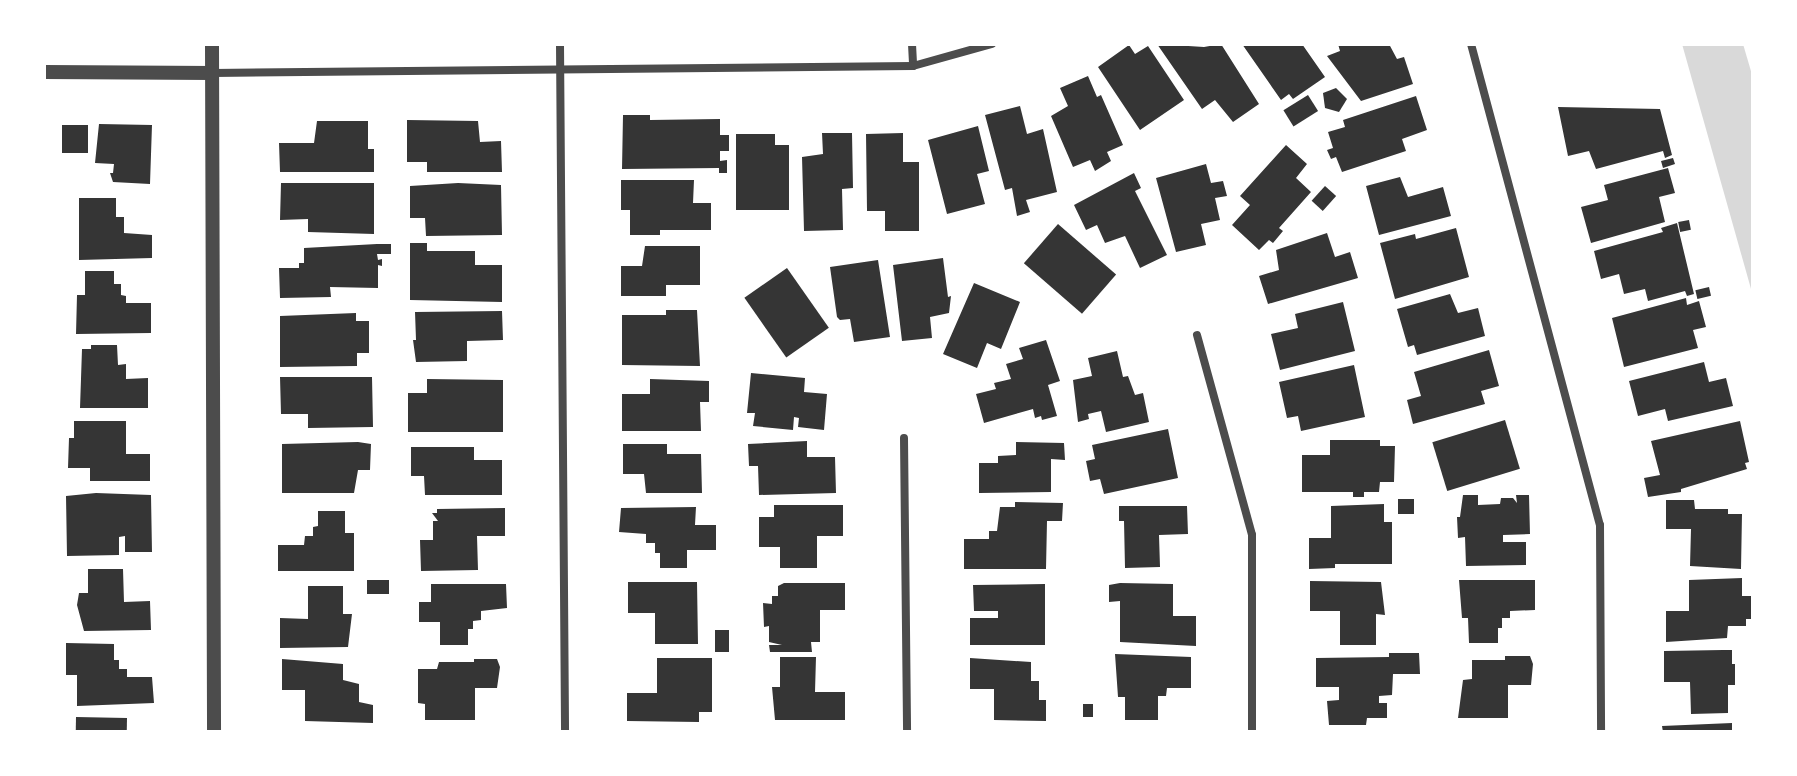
<!DOCTYPE html>
<html>
<head>
<meta charset="utf-8">
<style>
	body { margin:0 }
	#map { position:relative; width:1797px; height:776px; overflow:hidden; background:#fff; font-family:"Noto Serif",serif }
	div>[style] { position:absolute }
	[style*='--x'] { left:calc(var(--x)*1px); top:calc(var(--y)*1px); width:calc(var(--w)*1px); rotate:calc(var(--a)*1deg) }
	.water>* { inset:0; background:#d9d9d9 }
	.building>* { inset:0; background:#353535; transform-origin:0 0 }
	.minor>* { height:8px; margin:-4px; padding:0 4px; transform-origin:4px; border-radius:4px; background:#4c4c4c }
	.tertiary>* { height:14px; margin:-7px; padding:0 7px; transform-origin:7px; border-radius:7px; background:#4c4c4c }
	span { translate:-50% -50%; white-space:nowrap; text-align:center; line-height:1.15; -webkit-text-stroke:8px #fff; paint-order:stroke }
	.frame { position:absolute; inset:0; border:46px solid #fff; pointer-events:none }
</style>
</head>
<body>
<div id="map">
	<div class="water">
		<div style="clip-path:polygon(1682px 44px,1743px 44px,1753px 78px,1753px 296px)"></div>
	</div>
	<div class="building">
		<div style="clip-path:polygon(1157px 44px,1204px 47px,1221px 44px,1259px 104px,1233px 122px,1215px 100px,1202px 109px)"></div>
		<div style="clip-path:polygon(1242px 44px,1302px 44px,1325px 77px,1293px 99px,1289px 94px,1281px 100px)"></div>
		<div style="clip-path:polygon(1338px 44px,1389px 44px,1397px 59px,1404px 57px,1413px 84px,1361px 101px,1327px 56px,1340px 51px)"></div>
		<div style="clip-path:polygon(1129px 45px,1135px 54px,1148px 46px,1184px 100px,1140px 130px,1098px 67px)"></div>
		<div style="clip-path:polygon(1088px 76px,1097px 97px,1101px 95px,1123px 145px,1107px 152px,1111px 161px,1095px 171px,1090px 160px,1073px 167px,1051px 116px,1068px 106px,1060px 88px)"></div>
		<div style="clip-path:polygon(1336px 88px,1347px 99px,1339px 112px,1325px 108px,1323px 93px)"></div>
		<div style="left:1308px;top:95px;width:19px;height:29px;rotate:58deg"></div>
		<div style="clip-path:polygon(1416px 96px,1427px 130px,1402px 139px,1406px 151px,1342px 172px,1336px 157px,1331px 159px,1327px 150px,1333px 148px,1328px 132px,1345px 127px,1343px 120px)"></div>
		<div style="clip-path:polygon(1020px 106px,1027px 134px,1043px 129px,1057px 192px,1026px 200px,1030px 212px,1017px 216px,1012px 188px,1005px 190px,985px 115px)"></div>
		<div style="clip-path:polygon(1558px 107px,1660px 109px,1672px 155px,1665px 158px,1663px 151px,1596px 169px,1589px 151px,1568px 156px)"></div>
		<div style="clip-path:polygon(623px 115px,650px 115px,650px 120px,720px 119px,720px 135px,729px 135px,729px 151px,720px 151px,720px 161px,727px 160px,727px 173px,719px 173px,719px 168px,622px 169px)"></div>
		<div style="clip-path:polygon(407px 120px,478px 121px,480px 142px,501px 141px,502px 172px,427px 172px,427px 162px,407px 162px)"></div>
		<div style="clip-path:polygon(317px 121px,368px 121px,368px 149px,374px 149px,374px 172px,280px 172px,279px 143px,314px 143px)"></div>
		<div style="clip-path:polygon(99px 124px,152px 125px,150px 184px,113px 182px,110px 173px,113px 173px,114px 164px,95px 163px)"></div>
		<div style="left:62px;top:125px;width:26px;height:28px"></div>
		<div style="clip-path:polygon(978px 126px,989px 171px,977px 174px,985px 204px,947px 214px,928px 140px)"></div>
		<div style="clip-path:polygon(822px 133px,852px 133px,853px 188px,842px 189px,843px 230px,804px 231px,802px 157px,823px 154px)"></div>
		<div style="clip-path:polygon(903px 133px,903px 162px,919px 162px,919px 231px,885px 231px,885px 211px,867px 211px,866px 134px)"></div>
		<div style="clip-path:polygon(736px 134px,775px 134px,775px 145px,789px 145px,789px 210px,736px 210px)"></div>
		<div style="clip-path:polygon(1286px 145px,1307px 164px,1296px 178px,1311px 192px,1279px 228px,1283px 231px,1273px 243px,1269px 240px,1259px 250px,1232px 225px,1250px 205px,1240px 196px)"></div>
		<div style="clip-path:polygon(1673px 158px,1675px 164px,1663px 168px,1661px 161px)"></div>
		<div style="clip-path:polygon(1206px 164px,1211px 183px,1223px 181px,1227px 196px,1215px 198px,1220px 220px,1201px 224px,1206px 245px,1176px 252px,1156px 178px)"></div>
		<div style="clip-path:polygon(1668px 168px,1675px 193px,1659px 197px,1665px 222px,1591px 243px,1581px 207px,1608px 200px,1604px 185px)"></div>
		<div style="clip-path:polygon(1134px 173px,1141px 188px,1135px 191px,1167px 255px,1140px 268px,1125px 236px,1105px 243px,1097px 225px,1086px 230px,1074px 205px)"></div>
		<div style="clip-path:polygon(1400px 177px,1408px 197px,1443px 187px,1451px 216px,1379px 235px,1366px 186px)"></div>
		<div style="clip-path:polygon(621px 180px,694px 180px,693px 203px,711px 203px,711px 230px,660px 230px,660px 235px,630px 235px,630px 210px,621px 210px)"></div>
		<div style="clip-path:polygon(281px 183px,374px 183px,374px 234px,308px 232px,308px 219px,280px 220px)"></div>
		<div style="clip-path:polygon(458px 183px,501px 185px,502px 235px,426px 236px,425px 218px,410px 218px,410px 186px)"></div>
		<div style="left:1325px;top:186px;width:15px;height:20px;rotate:42deg"></div>
		<div style="clip-path:polygon(79px 198px,116px 198px,116px 217px,124px 217px,124px 233px,152px 235px,152px 258px,79px 260px)"></div>
		<div style="left:1689px;top:220px;width:10px;height:11px;rotate:79deg"></div>
		<div style="clip-path:polygon(1677px 223px,1694px 294px,1687px 296px,1685px 291px,1648px 301px,1645px 289px,1624px 294px,1619px 274px,1601px 279px,1594px 251px,1663px 232px,1661px 228px)"></div>
		<div style="left:1058px;top:224px;width:77px;height:52px;rotate:41deg"></div>
		<div style="clip-path:polygon(1456px 228px,1469px 277px,1395px 299px,1380px 243px,1415px 234px,1416px 239px)"></div>
		<div style="clip-path:polygon(1327px 233px,1335px 257px,1350px 252px,1358px 278px,1268px 304px,1259px 276px,1279px 270px,1276px 250px)"></div>
		<div style="clip-path:polygon(410px 243px,427px 243px,427px 251px,475px 251px,475px 265px,502px 265px,502px 302px,410px 300px)"></div>
		<div style="clip-path:polygon(377px 244px,391px 244px,391px 254px,377px 254px,378px 260px,382px 259px,382px 266px,378px 265px,378px 288px,330px 287px,331px 297px,280px 298px,279px 268px,299px 268px,299px 263px,304px 263px,304px 248px)"></div>
		<div style="clip-path:polygon(645px 246px,700px 246px,700px 285px,666px 285px,666px 296px,621px 296px,621px 266px,642px 266px)"></div>
		<div style="clip-path:polygon(943px 258px,948px 297px,951px 296px,949px 313px,930px 317px,932px 338px,902px 341px,893px 265px)"></div>
		<div style="clip-path:polygon(878px 260px,890px 337px,854px 342px,850px 319px,840px 320px,837px 317px,830px 267px)"></div>
		<div style="left:787px;top:268px;width:73px;height:52px;rotate:55deg"></div>
		<div style="clip-path:polygon(85px 271px,114px 271px,114px 284px,121px 284px,121px 295px,126px 296px,126px 303px,151px 303px,151px 333px,76px 334px,77px 295px,85px 295px)"></div>
		<div style="clip-path:polygon(974px 283px,1020px 302px,1001px 349px,987px 343px,977px 368px,943px 354px)"></div>
		<div style="left:1709px;top:287px;width:9px;height:14px;rotate:77deg"></div>
		<div style="clip-path:polygon(1450px 294px,1458px 313px,1478px 308px,1485px 336px,1417px 355px,1414px 345px,1408px 347px,1397px 309px)"></div>
		<div style="clip-path:polygon(1686px 298px,1687px 305px,1699px 301px,1706px 327px,1693px 330px,1698px 348px,1624px 367px,1612px 318px)"></div>
		<div style="clip-path:polygon(1343px 302px,1355px 351px,1280px 370px,1271px 334px,1298px 328px,1295px 314px)"></div>
		<div style="clip-path:polygon(666px 310px,697px 310px,700px 366px,622px 365px,622px 315px,666px 315px)"></div>
		<div style="clip-path:polygon(502px 311px,503px 340px,467px 341px,467px 361px,416px 362px,413px 340px,416px 340px,415px 312px)"></div>
		<div style="clip-path:polygon(356px 313px,356px 321px,369px 321px,369px 353px,357px 353px,357px 366px,280px 367px,280px 316px)"></div>
		<div style="clip-path:polygon(1046px 340px,1060px 381px,1048px 385px,1057px 416px,1042px 420px,1041px 416px,1035px 418px,1033px 409px,984px 423px,976px 394px,996px 389px,994px 383px,1011px 379px,1006px 364px,1023px 359px,1019px 348px)"></div>
		<div style="clip-path:polygon(91px 345px,117px 345px,118px 365px,126px 364px,126px 379px,148px 378px,148px 408px,80px 408px,82px 349px,91px 349px)"></div>
		<div style="clip-path:polygon(1489px 350px,1499px 386px,1481px 391px,1485px 404px,1413px 424px,1407px 400px,1421px 396px,1414px 372px)"></div>
		<div style="clip-path:polygon(1117px 351px,1123px 377px,1128px 376px,1135px 395px,1143px 393px,1149px 422px,1106px 432px,1101px 411px,1088px 414px,1089px 419px,1078px 422px,1073px 380px,1092px 376px,1088px 358px)"></div>
		<div style="clip-path:polygon(1704px 362px,1709px 382px,1726px 378px,1733px 406px,1668px 421px,1665px 409px,1638px 416px,1629px 381px)"></div>
		<div style="clip-path:polygon(1354px 365px,1365px 417px,1301px 431px,1298px 416px,1287px 418px,1279px 382px)"></div>
		<div style="clip-path:polygon(751px 373px,805px 378px,804px 392px,827px 394px,824px 430px,798px 427px,799px 418px,794px 417px,793px 430px,753px 426px,755px 413px,747px 413px)"></div>
		<div style="clip-path:polygon(280px 377px,372px 377px,373px 427px,308px 428px,308px 414px,281px 414px)"></div>
		<div style="clip-path:polygon(427px 379px,503px 380px,503px 432px,408px 432px,408px 393px,427px 393px)"></div>
		<div style="clip-path:polygon(650px 379px,709px 381px,709px 402px,700px 402px,701px 431px,622px 431px,622px 394px,650px 394px)"></div>
		<div style="left:1505px;top:420px;width:51px;height:76px;rotate:73deg"></div>
		<div style="clip-path:polygon(74px 421px,126px 421px,126px 454px,150px 454px,150px 481px,90px 481px,90px 468px,68px 468px,69px 438px,74px 438px)"></div>
		<div style="clip-path:polygon(1740px 421px,1749px 462px,1745px 463px,1747px 469px,1681px 489px,1681px 492px,1648px 497px,1644px 478px,1660px 475px,1651px 441px)"></div>
		<div style="clip-path:polygon(1168px 429px,1178px 478px,1104px 494px,1100px 479px,1090px 481px,1086px 461px,1095px 459px,1092px 445px)"></div>
		<div style="clip-path:polygon(1330px 440px,1380px 440px,1380px 446px,1395px 446px,1394px 482px,1380px 482px,1379px 492px,1364px 492px,1364px 497px,1353px 497px,1353px 492px,1302px 492px,1302px 455px,1330px 455px)"></div>
		<div style="clip-path:polygon(807px 441px,807px 457px,835px 457px,836px 493px,759px 495px,758px 466px,749px 466px,748px 444px)"></div>
		<div style="clip-path:polygon(358px 442px,371px 444px,370px 470px,358px 470px,354px 493px,282px 493px,282px 444px)"></div>
		<div style="clip-path:polygon(1016px 442px,1064px 443px,1065px 460px,1051px 459px,1051px 492px,979px 493px,979px 463px,998px 463px,998px 456px,1016px 455px)"></div>
		<div style="clip-path:polygon(623px 444px,667px 444px,667px 454px,701px 454px,702px 493px,646px 493px,644px 474px,623px 474px)"></div>
		<div style="clip-path:polygon(411px 447px,474px 447px,474px 460px,502px 460px,502px 495px,425px 495px,424px 476px,411px 476px)"></div>
		<div style="clip-path:polygon(96px 493px,151px 495px,152px 552px,125px 552px,125px 536px,119px 537px,119px 555px,67px 556px,66px 496px)"></div>
		<div style="clip-path:polygon(1463px 495px,1478px 495px,1478px 505px,1500px 504px,1501px 498px,1513px 498px,1517px 503px,1516px 495px,1529px 495px,1530px 534px,1503px 535px,1503px 542px,1526px 542px,1526px 565px,1466px 566px,1465px 537px,1458px 538px,1457px 517px,1460px 517px)"></div>
		<div style="left:1414px;top:499px;width:15px;height:16px;rotate:90deg"></div>
		<div style="clip-path:polygon(1666px 500px,1694px 500px,1695px 509px,1728px 509px,1728px 514px,1742px 514px,1741px 569px,1690px 566px,1691px 529px,1666px 529px)"></div>
		<div style="clip-path:polygon(1015px 502px,1063px 503px,1062px 521px,1047px 521px,1046px 569px,964px 569px,964px 539px,989px 539px,989px 531px,997px 531px,1000px 507px,1015px 507px)"></div>
		<div style="clip-path:polygon(1384px 504px,1384px 522px,1392px 522px,1392px 564px,1335px 564px,1335px 568px,1309px 569px,1309px 538px,1331px 538px,1331px 506px)"></div>
		<div style="clip-path:polygon(774px 505px,843px 505px,843px 536px,817px 536px,817px 568px,780px 568px,780px 547px,759px 547px,759px 517px,774px 517px)"></div>
		<div style="clip-path:polygon(1119px 506px,1187px 506px,1188px 534px,1159px 535px,1160px 567px,1125px 568px,1124px 521px,1119px 521px)"></div>
		<div style="clip-path:polygon(696px 507px,695px 525px,716px 525px,716px 550px,687px 550px,687px 568px,660px 568px,660px 553px,655px 553px,655px 543px,646px 543px,646px 534px,619px 532px,621px 508px)"></div>
		<div style="clip-path:polygon(505px 508px,505px 536px,477px 536px,478px 570px,421px 571px,420px 540px,433px 540px,433px 521px,438px 521px,432px 513px,437px 513px,437px 509px)"></div>
		<div style="clip-path:polygon(318px 511px,345px 511px,345px 533px,354px 533px,354px 571px,278px 571px,278px 545px,304px 545px,305px 536px,313px 536px,313px 527px,318px 526px)"></div>
		<div style="clip-path:polygon(88px 569px,123px 569px,124px 602px,150px 601px,151px 630px,84px 631px,77px 605px,79px 593px,88px 593px)"></div>
		<div style="clip-path:polygon(1742px 578px,1742px 596px,1753px 596px,1753px 619px,1746px 619px,1746px 626px,1728px 626px,1727px 638px,1666px 642px,1666px 611px,1689px 611px,1689px 580px)"></div>
		<div style="left:367px;top:580px;width:22px;height:14px"></div>
		<div style="clip-path:polygon(1459px 580px,1535px 580px,1535px 610px,1510px 611px,1510px 618px,1502px 618px,1502px 628px,1498px 628px,1498px 643px,1469px 643px,1468px 618px,1462px 618px)"></div>
		<div style="clip-path:polygon(1310px 581px,1381px 582px,1385px 615px,1376px 614px,1376px 645px,1340px 645px,1340px 611px,1310px 611px)"></div>
		<div style="clip-path:polygon(628px 582px,697px 582px,698px 644px,655px 644px,655px 613px,628px 613px)"></div>
		<div style="clip-path:polygon(784px 583px,845px 583px,845px 610px,820px 610px,820px 642px,811px 642px,812px 652px,770px 652px,769px 645px,782px 645px,769px 642px,769px 626px,764px 627px,763px 603px,772px 604px,772px 596px,778px 596px,778px 586px)"></div>
		<div style="clip-path:polygon(1120px 583px,1173px 584px,1173px 616px,1196px 616px,1196px 646px,1120px 642px,1120px 601px,1109px 602px,1109px 585px)"></div>
		<div style="clip-path:polygon(431px 584px,506px 584px,507px 608px,481px 611px,481px 620px,473px 621px,473px 629px,468px 629px,468px 645px,440px 645px,440px 622px,419px 622px,419px 602px,431px 602px)"></div>
		<div style="clip-path:polygon(1045px 584px,1045px 645px,970px 645px,970px 618px,998px 618px,998px 611px,974px 611px,973px 585px)"></div>
		<div style="clip-path:polygon(308px 586px,343px 586px,343px 614px,352px 614px,348px 647px,280px 648px,280px 618px,308px 619px)"></div>
		<div style="left:715px;top:630px;width:14px;height:22px"></div>
		<div style="clip-path:polygon(66px 643px,114px 644px,114px 660px,119px 660px,119px 669px,127px 669px,127px 677px,152px 677px,154px 703px,77px 706px,77px 675px,66px 675px)"></div>
		<div style="clip-path:polygon(1723px 650px,1732px 650px,1732px 664px,1735px 664px,1735px 685px,1728px 685px,1728px 713px,1691px 714px,1690px 682px,1664px 682px,1664px 651px)"></div>
		<div style="clip-path:polygon(1389px 653px,1419px 653px,1420px 674px,1393px 674px,1392px 695px,1379px 696px,1379px 703px,1387px 703px,1387px 718px,1367px 718px,1366px 725px,1329px 725px,1327px 701px,1339px 700px,1339px 687px,1316px 687px,1316px 658px,1389px 657px)"></div>
		<div style="clip-path:polygon(1115px 654px,1191px 657px,1191px 688px,1167px 688px,1166px 696px,1158px 696px,1158px 720px,1125px 720px,1125px 697px,1118px 697px)"></div>
		<div style="clip-path:polygon(1505px 656px,1530px 656px,1533px 664px,1531px 685px,1508px 685px,1508px 718px,1458px 718px,1463px 680px,1472px 679px,1472px 660px,1505px 660px)"></div>
		<div style="clip-path:polygon(780px 657px,816px 657px,815px 692px,845px 692px,845px 720px,775px 720px,772px 687px,780px 687px)"></div>
		<div style="clip-path:polygon(657px 658px,712px 658px,712px 712px,699px 712px,699px 722px,627px 721px,627px 693px,657px 693px)"></div>
		<div style="clip-path:polygon(970px 658px,1031px 662px,1031px 681px,1039px 681px,1039px 700px,1046px 700px,1046px 721px,994px 720px,994px 689px,970px 689px)"></div>
		<div style="clip-path:polygon(282px 659px,343px 664px,343px 680px,359px 684px,359px 702px,373px 705px,373px 723px,305px 721px,305px 690px,282px 690px)"></div>
		<div style="clip-path:polygon(474px 659px,497px 659px,500px 667px,497px 688px,475px 688px,475px 720px,425px 720px,425px 704px,418px 703px,418px 669px,437px 669px,439px 662px,474px 662px)"></div>
		<div style="left:1083px;top:704px;width:10px;height:13px"></div>
		<div style="left:76px;top:717px;width:51px;height:15px;rotate:1deg"></div>
		<div style="clip-path:polygon(1732px 723px,1732px 732px,1663px 732px,1662px 726px)"></div>
	</div>
	<div class="minor">
		<div style="--x:560;--y:44;--w:688;--a:89.58"></div>
		<div style="--x:912;--y:44;--w:22;--a:87"></div>
		<div style="--x:1471;--y:44;--w:498;--a:75"></div>
		<div style="--x:1600;--y:525;--w:207;--a:89.7"></div>
		<div style="--x:213;--y:73;--w:700;--a:-0.57"></div>
		<div style="--x:913;--y:66;--w:82;--a:-15.6"></div>
		<div style="--x:1197;--y:335;--w:207;--a:74.6"></div>
		<div style="--x:1252;--y:535;--w:197;--a:90"></div>
		<div style="--x:904;--y:438;--w:294;--a:89.4"></div>
	</div>
	<div class="tertiary">
		<div style="--x:212;--y:44;--w:688;--a:89.83"></div>
		<div style="--x:44;--y:72;--w:169;--a:0.3"></div>
	</div>
	<div class="frame"></div>
</div>
</body>
</html>
